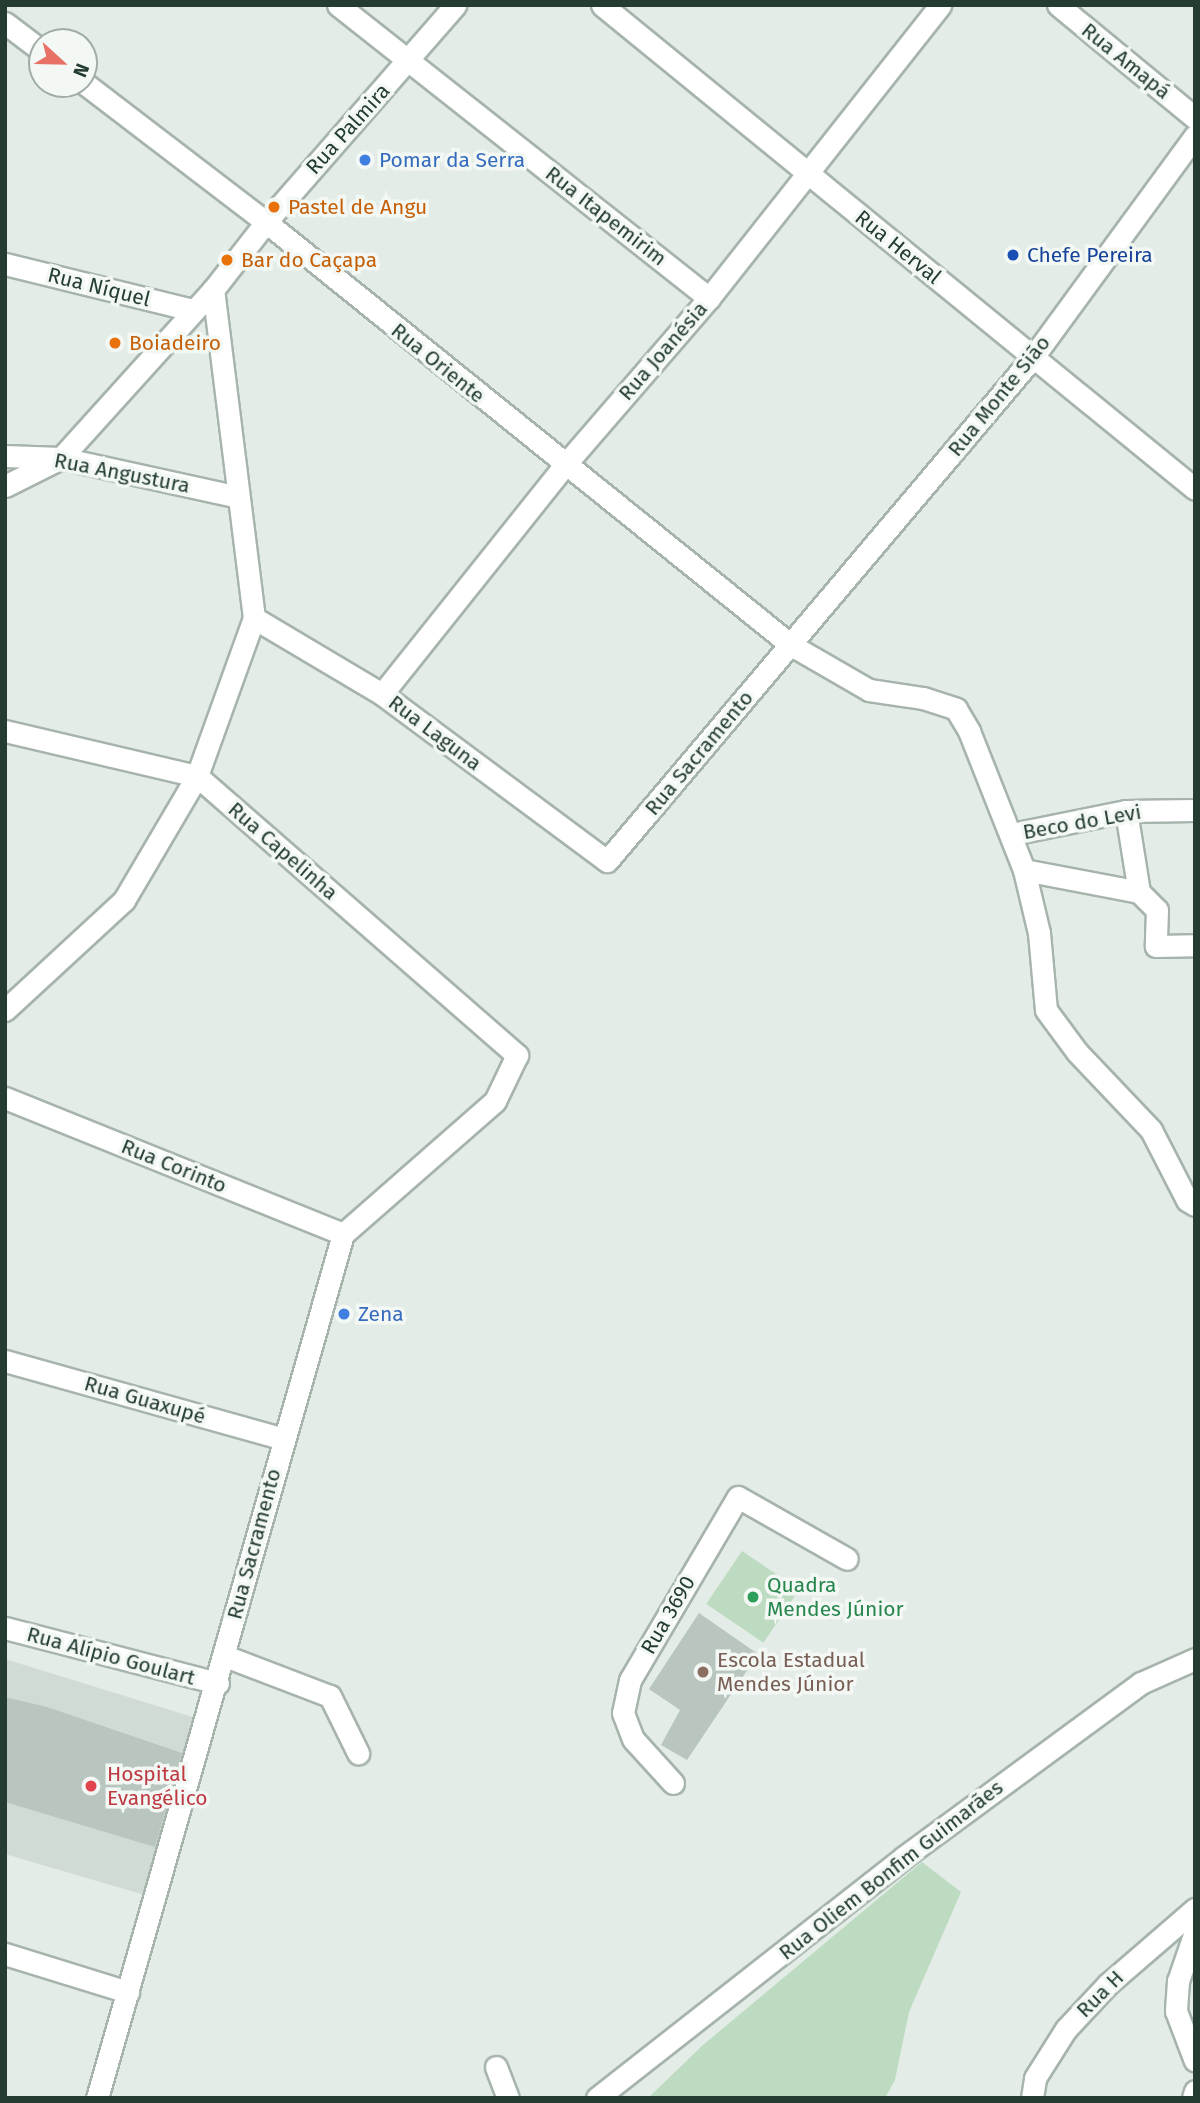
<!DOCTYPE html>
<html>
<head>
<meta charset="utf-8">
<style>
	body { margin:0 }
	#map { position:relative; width:1200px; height:2103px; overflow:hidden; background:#e3ece6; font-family:"Fira Sans",sans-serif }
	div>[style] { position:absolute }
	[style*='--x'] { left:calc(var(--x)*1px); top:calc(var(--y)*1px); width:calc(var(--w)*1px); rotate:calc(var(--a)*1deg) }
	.built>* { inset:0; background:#d1dbd5 }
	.green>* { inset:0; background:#bddbc1; transform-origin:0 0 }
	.building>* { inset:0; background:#b8c6bf }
	.roads { filter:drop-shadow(2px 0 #a6b4ac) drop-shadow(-2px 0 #a6b4ac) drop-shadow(0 2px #a6b4ac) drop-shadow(0 -2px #a6b4ac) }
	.minor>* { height:21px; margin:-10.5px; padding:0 10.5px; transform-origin:10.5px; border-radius:10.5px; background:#fff }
	.dots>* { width:19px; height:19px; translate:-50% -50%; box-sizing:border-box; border:4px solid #f3f8f5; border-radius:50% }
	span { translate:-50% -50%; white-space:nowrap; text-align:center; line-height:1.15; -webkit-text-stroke:7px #f3f8f5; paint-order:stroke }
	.street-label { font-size:21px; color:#243c32 }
	.shop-label { font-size:21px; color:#366cbe }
	.left { translate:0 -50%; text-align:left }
	.food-label { font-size:21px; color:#c56008 }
	.transit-label { font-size:21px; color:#164399 }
	.leisure-label { font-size:21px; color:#27864d }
	.education-label { font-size:21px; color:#785e54 }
	.health-label { font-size:21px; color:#be3a42 }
	.frame { position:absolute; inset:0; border:7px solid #243c32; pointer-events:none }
	.north { position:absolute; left:28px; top:28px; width:70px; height:70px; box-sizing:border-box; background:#f3f8f5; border:2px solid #a0ada7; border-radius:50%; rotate:112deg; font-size:19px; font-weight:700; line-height:28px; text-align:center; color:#243c32 }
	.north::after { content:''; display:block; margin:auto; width:24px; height:32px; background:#e87165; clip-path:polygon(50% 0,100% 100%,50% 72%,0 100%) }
</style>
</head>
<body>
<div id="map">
	<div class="built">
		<div style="clip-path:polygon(5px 1659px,196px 1718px,148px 1896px,5px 1854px)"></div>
	</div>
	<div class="green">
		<div style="left:742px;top:1551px;width:69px;height:64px;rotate:34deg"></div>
		<div style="clip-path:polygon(922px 1862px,961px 1892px,909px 2012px,895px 2080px,885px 2098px,648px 2098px,703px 2045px)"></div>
	</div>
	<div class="building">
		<div style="clip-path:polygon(699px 1613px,758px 1654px,687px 1760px,661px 1745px,680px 1710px,649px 1689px)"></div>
		<div style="clip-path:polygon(5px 1697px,47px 1707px,182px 1753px,155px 1847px,5px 1802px)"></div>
	</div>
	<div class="roads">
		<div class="minor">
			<div style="--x:338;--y:5;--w:473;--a:38.3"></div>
			<div style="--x:602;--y:5;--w:765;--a:39.22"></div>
			<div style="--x:1058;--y:5;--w:178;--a:39.5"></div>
			<div style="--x:5;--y:23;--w:46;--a:37.1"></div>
			<div style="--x:84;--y:83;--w:229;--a:37.4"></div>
			<div style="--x:266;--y:222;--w:674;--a:38.86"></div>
			<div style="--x:791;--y:645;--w:90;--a:30"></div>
			<div style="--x:869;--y:690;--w:55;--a:8.4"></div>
			<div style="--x:923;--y:698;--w:35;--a:18"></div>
			<div style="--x:956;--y:709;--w:26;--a:59"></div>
			<div style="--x:969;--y:731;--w:149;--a:68.4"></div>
			<div style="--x:1024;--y:870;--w:65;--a:76.6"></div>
			<div style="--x:1039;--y:933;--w:77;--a:84.8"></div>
			<div style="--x:1046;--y:1010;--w:52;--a:53.6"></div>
			<div style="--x:1077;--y:1052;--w:108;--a:46.5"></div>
			<div style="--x:1151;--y:1130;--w:79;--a:62.8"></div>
			<div style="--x:1187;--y:1200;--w:9;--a:32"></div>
			<div style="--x:5;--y:264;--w:193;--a:13.8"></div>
			<div style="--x:5;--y:456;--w:56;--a:2"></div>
			<div style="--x:61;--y:458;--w:181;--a:12.4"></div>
			<div style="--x:5;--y:486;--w:63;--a:-26.6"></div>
			<div style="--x:61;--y:458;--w:227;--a:-47.9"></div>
			<div style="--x:213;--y:290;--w:86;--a:-52.1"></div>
			<div style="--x:266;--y:222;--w:288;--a:-48.9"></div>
			<div style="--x:254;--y:618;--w:149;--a:30.7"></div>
			<div style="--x:382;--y:694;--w:280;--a:36.6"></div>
			<div style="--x:607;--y:861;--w:660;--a:-49.79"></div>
			<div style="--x:1033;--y:357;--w:274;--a:-53.8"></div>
			<div style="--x:382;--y:694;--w:292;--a:-51.4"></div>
			<div style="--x:564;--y:466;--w:222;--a:-49.2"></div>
			<div style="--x:709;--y:298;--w:373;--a:-51.7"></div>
			<div style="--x:5;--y:731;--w:197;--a:13.2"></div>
			<div style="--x:197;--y:776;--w:425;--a:41.1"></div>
			<div style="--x:517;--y:1055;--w:51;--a:115.6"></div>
			<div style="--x:495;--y:1101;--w:202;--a:138.8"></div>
			<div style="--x:343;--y:1234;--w:898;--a:105.89"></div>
			<div style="--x:1126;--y:811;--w:82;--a:80.9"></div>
			<div style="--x:1139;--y:892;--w:25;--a:45"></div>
			<div style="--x:1157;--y:910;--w:36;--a:92"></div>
			<div style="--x:1156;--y:946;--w:39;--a:-1"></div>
			<div style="--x:1012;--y:834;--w:116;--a:-11.4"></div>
			<div style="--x:1126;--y:811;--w:69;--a:-0.8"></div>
			<div style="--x:1024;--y:870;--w:117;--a:10.8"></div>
			<div style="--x:5;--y:1010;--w:162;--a:-42.7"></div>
			<div style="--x:124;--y:900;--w:144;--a:-59.5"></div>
			<div style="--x:197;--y:776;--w:168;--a:-70.2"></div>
			<div style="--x:254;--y:618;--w:331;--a:-97.1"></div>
			<div style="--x:5;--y:1098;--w:364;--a:21.9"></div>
			<div style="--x:5;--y:1361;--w:290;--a:15.6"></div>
			<div style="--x:5;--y:1628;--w:220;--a:14.5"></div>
			<div style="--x:225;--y:1656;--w:112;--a:20.9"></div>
			<div style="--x:330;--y:1696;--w:64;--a:63.8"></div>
			<div style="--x:673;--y:1783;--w:59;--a:-132.3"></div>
			<div style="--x:633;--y:1739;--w:28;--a:-111"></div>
			<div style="--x:623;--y:1713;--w:34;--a:-78"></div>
			<div style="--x:630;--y:1680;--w:212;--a:-59.5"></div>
			<div style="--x:738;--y:1497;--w:125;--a:29.6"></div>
			<div style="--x:1195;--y:1932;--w:52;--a:109.1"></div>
			<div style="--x:1178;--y:1981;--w:30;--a:94"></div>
			<div style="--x:1176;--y:2011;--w:53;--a:69.2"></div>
			<div style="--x:5;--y:1954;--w:129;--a:17.2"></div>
			<div style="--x:496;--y:2067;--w:33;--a:69"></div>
			<div style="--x:597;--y:2098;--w:390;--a:-38.1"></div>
			<div style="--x:904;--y:1857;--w:294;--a:-36.3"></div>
			<div style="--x:1141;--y:1683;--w:59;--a:-24"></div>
			<div style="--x:1032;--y:2098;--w:20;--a:-81"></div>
			<div style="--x:1035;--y:2078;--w:58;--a:-57.7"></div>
			<div style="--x:1066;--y:2029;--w:62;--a:-47"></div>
			<div style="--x:1108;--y:1984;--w:115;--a:-40.8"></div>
			<div style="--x:1193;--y:2098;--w:7;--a:-74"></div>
		</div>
	</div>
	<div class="dots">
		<div style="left:365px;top:160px;background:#3f7fe0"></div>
		<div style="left:274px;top:207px;background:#e8710a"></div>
		<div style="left:1013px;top:255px;background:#1a4fb4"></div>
		<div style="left:227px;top:260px;background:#e8710a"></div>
		<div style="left:115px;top:343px;background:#e8710a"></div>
		<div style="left:344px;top:1314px;background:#3f7fe0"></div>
		<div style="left:753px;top:1597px;background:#2e9e5b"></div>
		<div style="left:703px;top:1672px;background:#8d6e63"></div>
		<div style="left:91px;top:1786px;background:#e0444e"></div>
	</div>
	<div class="street-label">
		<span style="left:1126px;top:61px;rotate:39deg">Rua Amapá</span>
		<span style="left:348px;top:129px;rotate:-48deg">Rua Palmira</span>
		<span style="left:606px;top:216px;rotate:38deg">Rua Itapemirim</span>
		<span style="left:898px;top:247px;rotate:39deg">Rua Herval</span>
		<span style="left:99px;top:287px;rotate:14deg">Rua Níquel</span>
		<span style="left:663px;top:351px;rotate:-49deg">Rua Joanésia</span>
		<span style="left:438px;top:363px;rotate:39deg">Rua Oriente</span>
		<span style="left:999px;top:396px;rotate:-51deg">Rua Monte Sião</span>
		<span style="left:122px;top:473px;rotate:11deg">Rua Angustura</span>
		<span style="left:435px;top:733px;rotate:37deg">Rua Laguna</span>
		<span style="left:699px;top:753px;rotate:-50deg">Rua Sacramento</span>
		<span style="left:1082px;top:822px;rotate:-10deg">Beco do Levi</span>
		<span style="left:283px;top:851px;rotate:41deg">Rua Capelinha</span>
		<span style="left:174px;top:1166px;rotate:22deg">Rua Corinto</span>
		<span style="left:145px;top:1400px;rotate:16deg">Rua Guaxupé</span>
		<span style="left:254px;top:1544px;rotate:-75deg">Rua Sacramento</span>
		<span style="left:668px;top:1615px;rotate:-60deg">Rua 3690</span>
		<span style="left:111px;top:1656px;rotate:15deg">Rua Alípio Goulart</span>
		<span style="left:891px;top:1870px;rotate:-38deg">Rua Oliem Bonfim Guimarães</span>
		<span style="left:1100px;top:1994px;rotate:-45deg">Rua H</span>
	</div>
	<div class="shop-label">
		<span class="left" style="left:379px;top:160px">Pomar da Serra</span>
		<span class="left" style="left:358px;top:1314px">Zena</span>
	</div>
	<div class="food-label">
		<span class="left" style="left:288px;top:207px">Pastel de Angu</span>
		<span class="left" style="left:241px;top:260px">Bar do Caçapa</span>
		<span class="left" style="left:129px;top:343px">Boiadeiro</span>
	</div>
	<div class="transit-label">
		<span class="left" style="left:1027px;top:255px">Chefe Pereira</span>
	</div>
	<div class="leisure-label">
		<span class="left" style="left:767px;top:1597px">Quadra<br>Mendes Júnior</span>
	</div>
	<div class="education-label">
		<span class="left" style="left:717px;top:1672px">Escola Estadual<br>Mendes Júnior</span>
	</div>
	<div class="health-label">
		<span class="left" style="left:107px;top:1786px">Hospital<br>Evangélico</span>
	</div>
	<div class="frame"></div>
	<div class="north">N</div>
</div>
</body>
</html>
